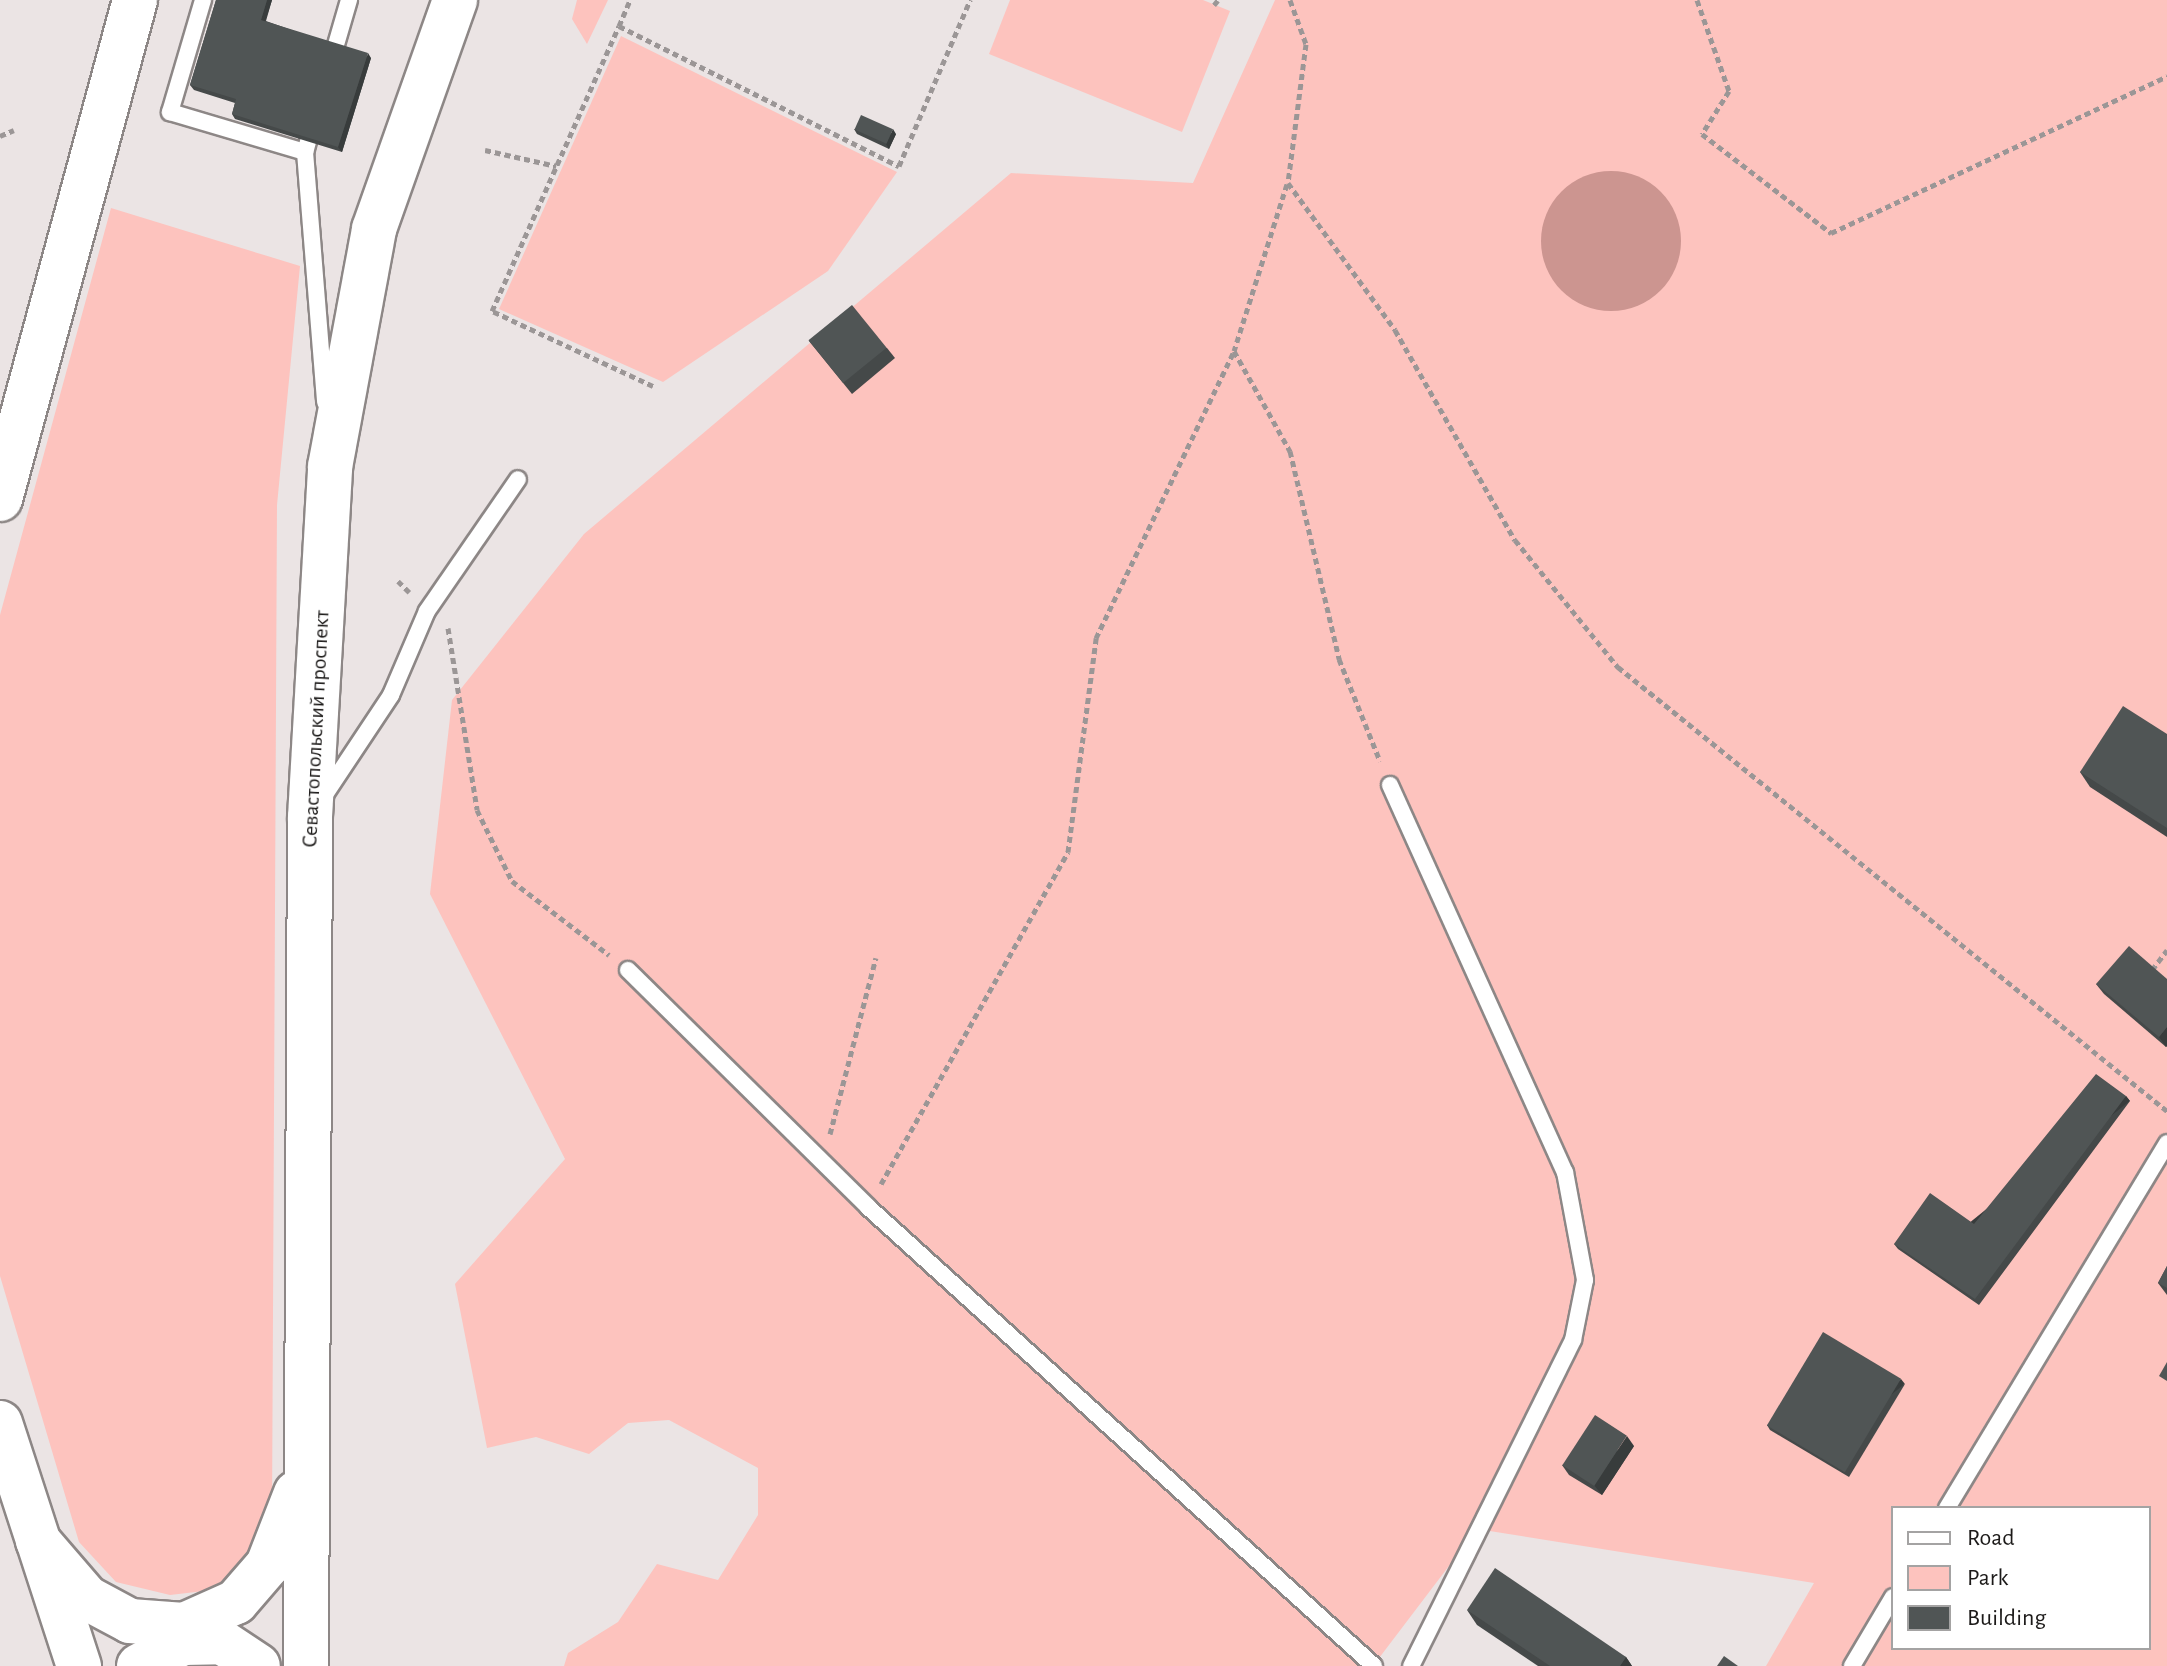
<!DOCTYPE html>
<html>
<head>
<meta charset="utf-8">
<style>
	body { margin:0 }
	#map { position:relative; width:2167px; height:1666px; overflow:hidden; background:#ebe4e4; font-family:"Alegreya Sans",sans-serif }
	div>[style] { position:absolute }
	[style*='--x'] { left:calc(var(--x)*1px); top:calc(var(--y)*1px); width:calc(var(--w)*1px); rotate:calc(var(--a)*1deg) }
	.green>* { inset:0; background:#fdc3be }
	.water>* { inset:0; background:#cc9590 }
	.round { border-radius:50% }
	.path>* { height:5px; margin-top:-2.5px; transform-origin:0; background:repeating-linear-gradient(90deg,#9b9696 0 6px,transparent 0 10px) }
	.roads { filter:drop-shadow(2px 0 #8d8786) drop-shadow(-2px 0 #8d8786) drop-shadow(0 2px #8d8786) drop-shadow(0 -2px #8d8786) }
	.lane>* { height:16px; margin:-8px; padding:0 8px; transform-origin:8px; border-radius:8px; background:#fff }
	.secondary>* { height:44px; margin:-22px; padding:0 22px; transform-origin:22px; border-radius:22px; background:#fff }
	.wall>* { inset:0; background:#454949 }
	.shaded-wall>* { inset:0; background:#383c3c; transform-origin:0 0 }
	.building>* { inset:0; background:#505555; transform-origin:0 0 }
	span { translate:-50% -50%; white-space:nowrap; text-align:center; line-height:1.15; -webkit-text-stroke:8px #fff; paint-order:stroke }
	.street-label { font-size:22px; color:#1c1a19 }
	.legend { position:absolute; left:1891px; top:1506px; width:260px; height:144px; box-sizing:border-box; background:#fff; border:2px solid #a4a3a3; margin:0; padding:10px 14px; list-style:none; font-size:24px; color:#1c1a19 }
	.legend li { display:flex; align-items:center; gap:16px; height:40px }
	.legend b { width:40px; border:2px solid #a4a3a3 }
</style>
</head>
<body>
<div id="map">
	<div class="green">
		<div style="clip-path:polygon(577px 0,608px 0,587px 44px,572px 19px)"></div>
		<div style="clip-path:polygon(1010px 0,1203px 0,1230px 11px,1182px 132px,989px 54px)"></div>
		<div style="clip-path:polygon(evenodd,1275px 0,2167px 0,2167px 1666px,1766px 1666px,1814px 1583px,1477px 1529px,1373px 1666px,564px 1666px,568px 1653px,618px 1622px,657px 1564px,718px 1580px,758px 1515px,758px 1468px,669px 1420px,628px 1423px,589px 1454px,536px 1437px,487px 1448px,455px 1284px,565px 1159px,430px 894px,452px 700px,584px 534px,1011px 173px,1193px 183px,1275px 0,1893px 1508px,2149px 1508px,2149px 1648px,1893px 1648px,1893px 1508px)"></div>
		<div style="clip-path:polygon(621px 36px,897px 172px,828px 271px,663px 382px,499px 309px)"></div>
		<div style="clip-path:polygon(111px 208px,300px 266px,277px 505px,272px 1516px,265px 1543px,221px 1589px,170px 1595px,116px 1582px,79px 1542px,0 1276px,0 615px)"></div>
	</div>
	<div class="water">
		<div class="round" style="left:1541px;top:171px;width:140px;height:140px"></div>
	</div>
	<div class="path">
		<div style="--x:1290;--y:0;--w:47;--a:70"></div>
		<div style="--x:1306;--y:44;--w:140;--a:97.4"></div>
		<div style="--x:1288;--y:183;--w:182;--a:53.9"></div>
		<div style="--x:1395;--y:330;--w:242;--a:60.3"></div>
		<div style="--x:1515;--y:540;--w:164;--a:51"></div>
		<div style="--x:1618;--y:667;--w:706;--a:38.96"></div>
		<div style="--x:1697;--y:0;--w:96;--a:70.6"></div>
		<div style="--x:1729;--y:91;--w:51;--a:122.1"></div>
		<div style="--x:1702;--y:134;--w:163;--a:37.5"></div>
		<div style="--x:1831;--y:233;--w:371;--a:-25"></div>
		<div style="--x:1214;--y:5;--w:6;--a:-51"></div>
		<div style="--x:619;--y:26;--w:28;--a:-67"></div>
		<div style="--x:0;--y:136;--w:15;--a:-23"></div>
		<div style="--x:485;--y:150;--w:73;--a:12.7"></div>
		<div style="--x:1287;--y:184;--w:175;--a:107.6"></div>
		<div style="--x:1234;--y:351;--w:115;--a:60.8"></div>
		<div style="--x:1290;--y:451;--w:214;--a:76.7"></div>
		<div style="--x:1339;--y:659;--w:110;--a:68.1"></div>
		<div style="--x:653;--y:386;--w:178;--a:-155"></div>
		<div style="--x:492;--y:311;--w:312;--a:-66"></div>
		<div style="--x:619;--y:26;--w:313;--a:26.6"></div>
		<div style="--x:899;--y:166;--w:181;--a:-66.8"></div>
		<div style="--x:398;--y:581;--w:16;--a:45"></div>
		<div style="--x:448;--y:628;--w:184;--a:80.9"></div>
		<div style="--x:477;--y:810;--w:79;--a:63.8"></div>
		<div style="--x:512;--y:881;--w:122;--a:37.3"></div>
		<div style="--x:2152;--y:970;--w:25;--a:-53"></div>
		<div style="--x:830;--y:1134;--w:182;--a:-75.4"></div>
		<div style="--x:881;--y:1184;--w:381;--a:-60.6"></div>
		<div style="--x:1068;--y:852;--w:216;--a:-82.5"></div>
		<div style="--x:1096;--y:638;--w:318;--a:-64.3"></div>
	</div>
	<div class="roads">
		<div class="lane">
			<div style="--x:203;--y:0;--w:117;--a:106.4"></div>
			<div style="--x:170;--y:112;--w:141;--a:16.5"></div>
			<div style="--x:331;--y:62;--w:65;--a:-73.8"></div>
			<div style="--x:313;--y:123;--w:30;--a:105"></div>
			<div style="--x:305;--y:152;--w:251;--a:85.4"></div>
			<div style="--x:1390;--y:785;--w:425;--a:65.7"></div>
			<div style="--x:1565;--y:1172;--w:110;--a:79.5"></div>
			<div style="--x:1585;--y:1280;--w:61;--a:101.3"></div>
			<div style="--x:1573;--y:1340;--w:364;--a:116.4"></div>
			<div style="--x:324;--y:796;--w:121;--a:-56.4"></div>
			<div style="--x:391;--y:695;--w:91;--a:-66.8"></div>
			<div style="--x:427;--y:611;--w:160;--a:-55.4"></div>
			<div style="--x:628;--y:970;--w:337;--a:44.6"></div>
			<div style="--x:868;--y:1207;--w:683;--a:42.21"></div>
			<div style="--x:1947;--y:1508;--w:426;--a:-58.9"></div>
			<div style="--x:1852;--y:1666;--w:80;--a:-59.3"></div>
		</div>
		<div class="secondary">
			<div style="--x:0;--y:499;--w:517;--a:-74.86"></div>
			<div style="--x:0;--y:1423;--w:256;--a:72"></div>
			<div style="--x:38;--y:1541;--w:75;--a:49.3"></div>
			<div style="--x:87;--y:1598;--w:49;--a:28.1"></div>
			<div style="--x:130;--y:1621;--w:54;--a:4.2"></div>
			<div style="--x:184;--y:1625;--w:57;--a:-23.9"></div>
			<div style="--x:236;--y:1602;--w:49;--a:-49.1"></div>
			<div style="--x:268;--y:1565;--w:77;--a:-68.7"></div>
			<div style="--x:139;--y:1666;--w:50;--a:-27.6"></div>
			<div style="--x:183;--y:1643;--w:39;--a:-1"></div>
			<div style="--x:222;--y:1642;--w:43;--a:33.7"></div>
			<div style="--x:306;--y:1666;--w:849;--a:-89.73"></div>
			<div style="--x:310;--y:817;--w:351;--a:-86.7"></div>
			<div style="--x:330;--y:467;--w:242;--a:-79.5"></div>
			<div style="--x:374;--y:229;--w:243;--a:-70.5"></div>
		</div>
	</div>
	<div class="wall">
		<div style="clip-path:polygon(216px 0,272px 0,266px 21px,371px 58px,342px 152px,235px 119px,232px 114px,235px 103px,194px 90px,190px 85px)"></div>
		<div style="clip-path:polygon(854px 129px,896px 134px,889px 149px,857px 134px)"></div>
		<div style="clip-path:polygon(809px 341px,887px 348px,895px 358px,852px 394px)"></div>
		<div style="clip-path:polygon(2167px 734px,2167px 837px,2090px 787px,2080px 772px)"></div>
		<div style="clip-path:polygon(2167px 979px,2167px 1046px,2166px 1047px,2104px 994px,2096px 984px)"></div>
		<div style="clip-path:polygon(2126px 1096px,2130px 1101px,1979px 1305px,1898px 1249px,1894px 1244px,1974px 1224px)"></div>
		<div style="clip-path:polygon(2167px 1266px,2167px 1295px,2158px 1283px)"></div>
		<div style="clip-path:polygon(1905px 1384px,1849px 1477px,1770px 1430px,1767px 1425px)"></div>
		<div style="clip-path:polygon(1634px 1446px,1602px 1495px,1569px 1475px,1562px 1465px)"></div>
		<div style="clip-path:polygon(1467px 1610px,1626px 1657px,1632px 1666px,1538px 1666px,1477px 1625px)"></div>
	</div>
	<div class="shaded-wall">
		<div style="clip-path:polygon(267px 0,272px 0,264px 25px,261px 20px)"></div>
		<div style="clip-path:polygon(368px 53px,371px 58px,342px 152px,338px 147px)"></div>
		<div style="clip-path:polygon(893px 129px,896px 134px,889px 149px,886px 144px)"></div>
		<div style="clip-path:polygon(2167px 1027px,2167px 1046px,2166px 1047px,2159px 1037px)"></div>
		<div style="left:2126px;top:1096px;width:6px;height:253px;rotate:51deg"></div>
		<div style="left:1901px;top:1379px;width:6px;height:109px;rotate:51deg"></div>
		<div style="clip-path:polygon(1627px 1436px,1634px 1446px,1602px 1495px,1594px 1485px)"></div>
		<div style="clip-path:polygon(1626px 1657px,1632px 1666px,1620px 1666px)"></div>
	</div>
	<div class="building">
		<div style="clip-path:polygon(216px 0,267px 0,261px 20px,368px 53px,338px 147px,232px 114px,236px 99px,190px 85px)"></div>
		<div style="left:861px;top:115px;width:35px;height:16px;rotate:24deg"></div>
		<div style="left:852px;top:305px;width:55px;height:56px;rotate:51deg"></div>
		<div style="clip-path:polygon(2123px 706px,2167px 734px,2167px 828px,2080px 772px)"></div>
		<div style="clip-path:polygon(2129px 946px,2167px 979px,2167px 1027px,2159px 1037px,2096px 984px)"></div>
		<div style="clip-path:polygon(2096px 1074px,2126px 1096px,1975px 1299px,1894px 1244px,1930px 1193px,1974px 1224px)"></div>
		<div style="clip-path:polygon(2167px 1266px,2167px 1288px,2158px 1283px)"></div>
		<div style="left:1823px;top:1332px;width:91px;height:109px;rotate:31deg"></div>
		<div style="clip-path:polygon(2167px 1362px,2167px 1381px,2159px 1376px)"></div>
		<div style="left:1595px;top:1415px;width:38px;height:60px;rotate:33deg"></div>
		<div style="clip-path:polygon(1495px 1568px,1626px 1657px,1620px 1666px,1550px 1666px,1467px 1610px)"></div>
		<div style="clip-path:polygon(1724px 1656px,1738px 1666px,1717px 1666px)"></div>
	</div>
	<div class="street-label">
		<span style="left:316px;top:729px;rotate:-87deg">Севастопольский проспект</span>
	</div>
	<ul class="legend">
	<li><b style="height:10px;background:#fff"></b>Road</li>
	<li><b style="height:22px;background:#fdc3be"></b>Park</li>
	<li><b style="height:22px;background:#505555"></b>Building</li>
	</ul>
</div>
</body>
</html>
